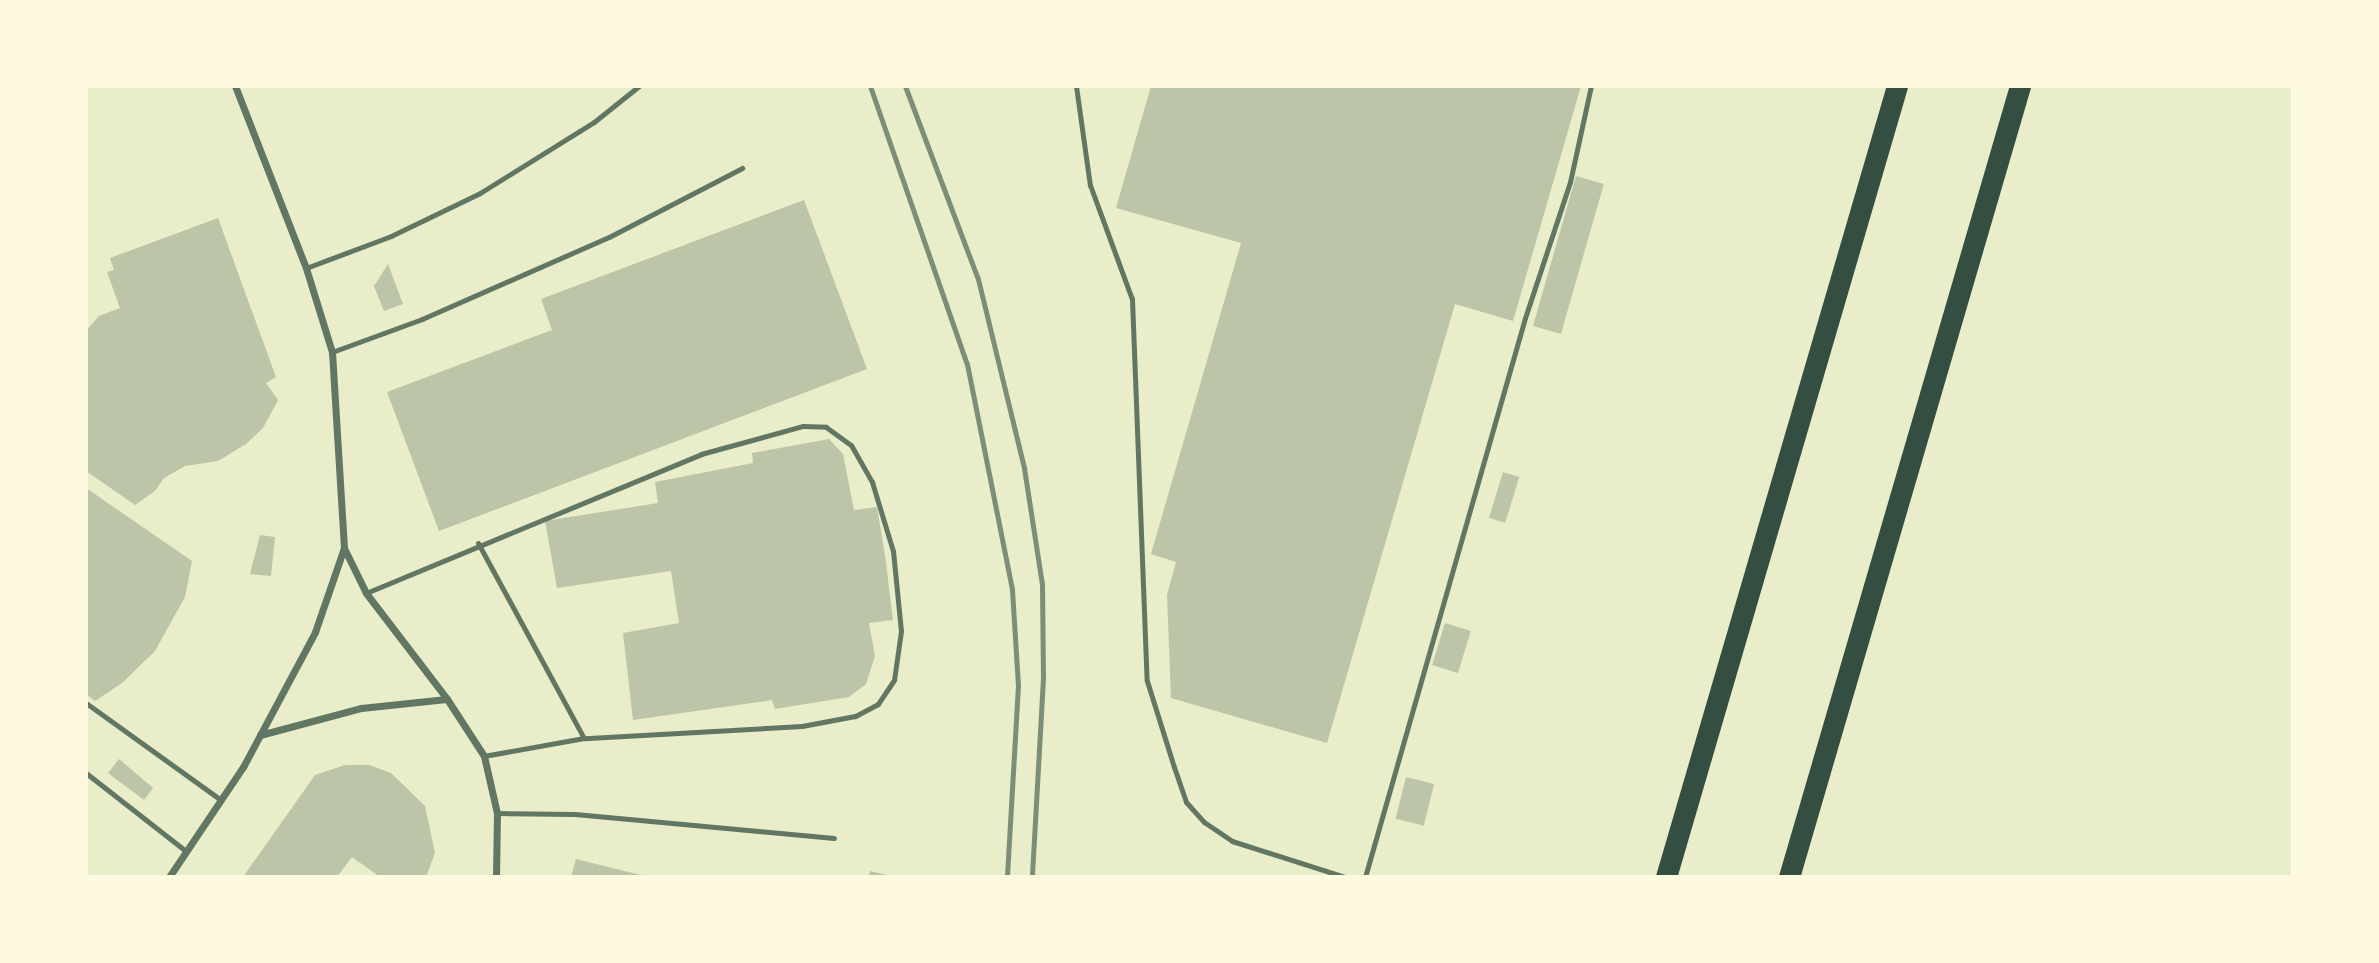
<!DOCTYPE html>
<html>
<head>
<meta charset="utf-8">
<style>
	body { margin:0 }
	#map { position:relative; width:2379px; height:963px; overflow:hidden; background:#e9edc9; font-family:Inter,sans-serif }
	div>[style] { position:absolute }
	[style*='--x'] { left:calc(var(--x)*1px); top:calc(var(--y)*1px); width:calc(var(--w)*1px); rotate:calc(var(--a)*1deg) }
	.building>* { inset:0; background:#bcc5a7; transform-origin:0 0 }
	.service>* { height:5px; margin:-2.5px; padding:0 2.5px; transform-origin:2.5px; border-radius:2.5px; background:#617663 }
	.minor>* { height:7px; margin:-3.5px; padding:0 3.5px; transform-origin:3.5px; border-radius:3.5px; background:#617663 }
	.motorway>* { height:21px; margin:-10.5px; padding:0 10.5px; transform-origin:10.5px; border-radius:10.5px; background:#344e41 }
	.rail>* { height:5px; margin:-2.5px; padding:0 2.5px; transform-origin:2.5px; border-radius:2.5px; background:#7c8e77 }
	span { translate:-50% -50%; white-space:nowrap; text-align:center; line-height:1.15; -webkit-text-stroke:6px #fefae0; paint-order:stroke }
	.frame { position:absolute; inset:0; border:88px solid #fefae0; pointer-events:none }
</style>
</head>
<body>
<div id="map">
	<div class="building">
		<div style="clip-path:polygon(1151px 86px,1581px 86px,1513px 321px,1455px 304px,1327px 743px,1171px 698px,1167px 595px,1176px 562px,1151px 554px,1241px 243px,1116px 208px)"></div>
		<div style="left:1576px;top:176px;width:29px;height:156px;rotate:16deg"></div>
		<div style="clip-path:polygon(804px 200px,867px 369px,439px 531px,387px 392px,552px 330px,541px 299px)"></div>
		<div style="clip-path:polygon(218px 218px,276px 377px,266px 383px,278px 400px,263px 428px,246px 444px,218px 461px,185px 466px,164px 478px,155px 491px,135px 505px,86px 471px,86px 331px,99px 316px,120px 308px,107px 272px,114px 270px,110px 258px)"></div>
		<div style="clip-path:polygon(388px 264px,403px 304px,384px 311px,374px 286px)"></div>
		<div style="clip-path:polygon(829px 439px,843px 454px,854px 510px,877px 507px,885px 555px,893px 620px,869px 623px,875px 656px,866px 684px,849px 697px,775px 709px,772px 700px,633px 720px,623px 633px,679px 623px,671px 571px,557px 588px,545px 521px,658px 503px,655px 482px,753px 463px,752px 453px)"></div>
		<div style="left:1503px;top:472px;width:17px;height:48px;rotate:17deg"></div>
		<div style="clip-path:polygon(86px 488px,192px 561px,185px 597px,155px 651px,122px 683px,95px 701px,86px 694px)"></div>
		<div style="clip-path:polygon(260px 535px,275px 537px,271px 576px,250px 574px)"></div>
		<div style="left:1445px;top:623px;width:27px;height:44px;rotate:17deg"></div>
		<div style="clip-path:polygon(119px 759px,153px 788px,144px 800px,108px 773px)"></div>
		<div style="clip-path:polygon(345px 765px,369px 765px,391px 773px,425px 806px,435px 853px,426px 877px,380px 877px,352px 857px,337px 877px,243px 877px,315px 775px)"></div>
		<div style="left:1406px;top:777px;width:29px;height:43px;rotate:14deg"></div>
		<div style="clip-path:polygon(576px 859px,645px 876px,645px 877px,571px 877px)"></div>
		<div style="clip-path:polygon(870px 871px,891px 876px,891px 877px,869px 877px)"></div>
	</div>
	<div class="service">
		<div style="--x:1076;--y:86;--w:100;--a:82"></div>
		<div style="--x:1090;--y:185;--w:121;--a:69.8"></div>
		<div style="--x:1132;--y:299;--w:382;--a:87.8"></div>
		<div style="--x:1147;--y:681;--w:90;--a:72.6"></div>
		<div style="--x:1174;--y:767;--w:37;--a:71"></div>
		<div style="--x:1186;--y:802;--w:27;--a:48"></div>
		<div style="--x:1204;--y:822;--w:34;--a:34"></div>
		<div style="--x:1232;--y:841;--w:119;--a:17.7"></div>
		<div style="--x:306;--y:268;--w:91;--a:-20.6"></div>
		<div style="--x:391;--y:236;--w:99;--a:-25.8"></div>
		<div style="--x:480;--y:193;--w:134;--a:-31.9"></div>
		<div style="--x:594;--y:122;--w:58;--a:-38.7"></div>
		<div style="--x:332;--y:352;--w:96;--a:-20.1"></div>
		<div style="--x:422;--y:319;--w:204;--a:-23.7"></div>
		<div style="--x:609;--y:237;--w:150;--a:-27.4"></div>
		<div style="--x:478;--y:543;--w:222;--a:61.5"></div>
		<div style="--x:366;--y:593;--w:363;--a:-22.5"></div>
		<div style="--x:701;--y:454;--w:106;--a:-15.4"></div>
		<div style="--x:803;--y:426;--w:23;--a:2"></div>
		<div style="--x:826;--y:427;--w:31;--a:36"></div>
		<div style="--x:851;--y:445;--w:43;--a:60.4"></div>
		<div style="--x:872;--y:482;--w:72;--a:73.1"></div>
		<div style="--x:893;--y:551;--w:80;--a:84.3"></div>
		<div style="--x:901;--y:631;--w:49;--a:98.1"></div>
		<div style="--x:894;--y:680;--w:29;--a:124"></div>
		<div style="--x:878;--y:704;--w:26;--a:152"></div>
		<div style="--x:855;--y:716;--w:54;--a:169.3"></div>
		<div style="--x:802;--y:726;--w:218;--a:176.8"></div>
		<div style="--x:584;--y:738;--w:102;--a:169.8"></div>
		<div style="--x:86;--y:703;--w:166;--a:35.7"></div>
		<div style="--x:86;--y:773;--w:127;--a:38"></div>
		<div style="--x:497;--y:813;--w:78;--a:0.7"></div>
		<div style="--x:575;--y:814;--w:260;--a:5.3"></div>
		<div style="--x:1365;--y:877;--w:581;--a:-74.03"></div>
		<div style="--x:1525;--y:318;--w:143;--a:-71.7"></div>
		<div style="--x:1570;--y:182;--w:98;--a:-77.7"></div>
	</div>
	<div class="minor">
		<div style="--x:344;--y:548;--w:50;--a:63.9"></div>
		<div style="--x:366;--y:593;--w:133;--a:52.6"></div>
		<div style="--x:447;--y:699;--w:68;--a:57"></div>
		<div style="--x:484;--y:756;--w:58;--a:77.2"></div>
		<div style="--x:497;--y:813;--w:64;--a:90.9"></div>
		<div style="--x:260;--y:735;--w:105;--a:-15"></div>
		<div style="--x:361;--y:708;--w:86;--a:-6"></div>
		<div style="--x:169;--y:877;--w:133;--a:-56.1"></div>
		<div style="--x:243;--y:767;--w:153;--a:-61.9"></div>
		<div style="--x:315;--y:632;--w:89;--a:-71"></div>
		<div style="--x:344;--y:548;--w:196;--a:-93.5"></div>
		<div style="--x:332;--y:352;--w:88;--a:-107.2"></div>
		<div style="--x:306;--y:268;--w:195;--a:-111.3"></div>
	</div>
	<div class="motorway">
		<div style="--x:1666;--y:877;--w:824;--a:-73.72"></div>
		<div style="--x:1789;--y:877;--w:824;--a:-73.72"></div>
	</div>
	<div class="rail">
		<div style="--x:870;--y:86;--w:294;--a:70.8"></div>
		<div style="--x:967;--y:364;--w:230;--a:78.7"></div>
		<div style="--x:1012;--y:590;--w:95;--a:86.4"></div>
		<div style="--x:1018;--y:685;--w:192;--a:93.3"></div>
		<div style="--x:905;--y:86;--w:206;--a:69.3"></div>
		<div style="--x:978;--y:279;--w:195;--a:76.3"></div>
		<div style="--x:1024;--y:468;--w:117;--a:81.2"></div>
		<div style="--x:1042;--y:584;--w:94;--a:89.4"></div>
		<div style="--x:1043;--y:678;--w:199;--a:93.2"></div>
	</div>
	<div class="frame"></div>
</div>
</body>
</html>
